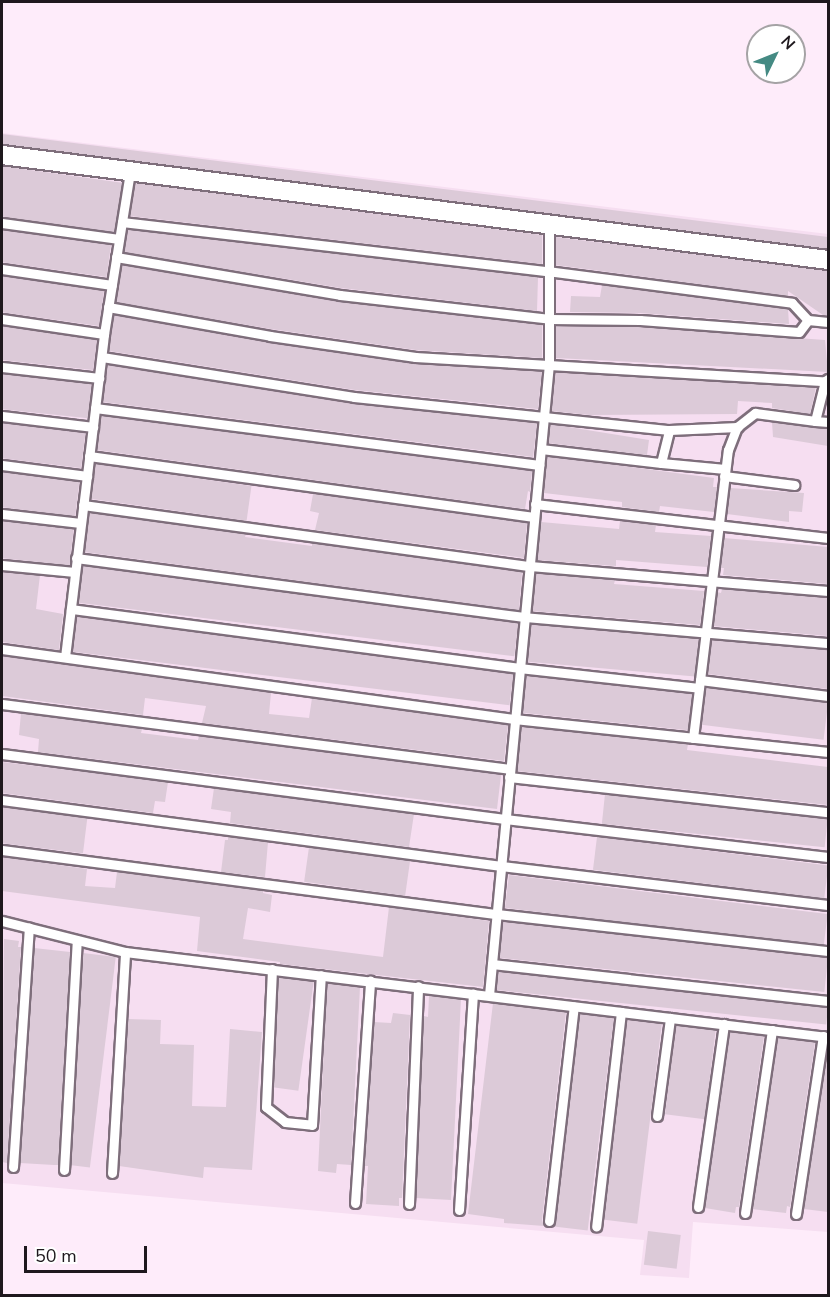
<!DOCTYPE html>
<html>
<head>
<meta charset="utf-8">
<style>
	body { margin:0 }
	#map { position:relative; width:830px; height:1297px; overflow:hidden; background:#feecfa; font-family:"Nunito Sans",sans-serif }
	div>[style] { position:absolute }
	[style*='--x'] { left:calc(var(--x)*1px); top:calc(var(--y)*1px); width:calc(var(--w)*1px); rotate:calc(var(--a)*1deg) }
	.built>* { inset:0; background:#f6def1 }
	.building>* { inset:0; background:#dccad8; transform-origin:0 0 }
	.roads { filter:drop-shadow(2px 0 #7e6e7b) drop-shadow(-2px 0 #7e6e7b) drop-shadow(0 2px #7e6e7b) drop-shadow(0 -2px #7e6e7b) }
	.lane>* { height:9px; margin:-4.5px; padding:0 4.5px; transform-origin:4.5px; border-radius:4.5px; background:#fff }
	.street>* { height:18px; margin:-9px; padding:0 9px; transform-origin:9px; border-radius:9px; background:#fff }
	span { translate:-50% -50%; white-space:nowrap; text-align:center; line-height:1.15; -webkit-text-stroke:4.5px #fff; paint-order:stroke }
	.frame { position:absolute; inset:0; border:3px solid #1e181d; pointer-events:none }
	.north { position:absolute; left:746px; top:24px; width:60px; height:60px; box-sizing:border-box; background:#fff; border:2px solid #a5a3a5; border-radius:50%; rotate:47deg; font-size:16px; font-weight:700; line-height:24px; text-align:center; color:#1e181d }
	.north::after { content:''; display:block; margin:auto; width:21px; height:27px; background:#448a83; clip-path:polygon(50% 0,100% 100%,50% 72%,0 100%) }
	.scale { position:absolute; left:24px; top:1246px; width:123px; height:27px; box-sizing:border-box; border:3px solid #1e181d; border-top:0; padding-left:8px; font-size:18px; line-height:21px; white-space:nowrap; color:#1e181d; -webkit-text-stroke:4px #fff; paint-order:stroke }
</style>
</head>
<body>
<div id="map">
	<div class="built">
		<div style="clip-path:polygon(2px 133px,828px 234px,828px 1232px,693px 1222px,689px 1278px,640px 1275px,644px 1240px,2px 1183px)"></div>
	</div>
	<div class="building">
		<div style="clip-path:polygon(2px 134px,828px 237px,828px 249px,2px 144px)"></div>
		<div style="left:2px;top:166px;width:121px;height:50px;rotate:8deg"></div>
		<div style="clip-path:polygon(135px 183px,542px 235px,542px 264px,130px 216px)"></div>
		<div style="clip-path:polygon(128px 229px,538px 277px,537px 311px,341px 288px,124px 252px)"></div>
		<div style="left:2px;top:230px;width:110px;height:32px;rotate:8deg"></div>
		<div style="clip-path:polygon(556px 237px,828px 271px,828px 315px,823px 315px,788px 291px,788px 296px,556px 265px)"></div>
		<div style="clip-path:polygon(122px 265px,339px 302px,542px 325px,542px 358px,416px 350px,271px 329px,116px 302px)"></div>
		<div style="left:2px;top:276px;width:103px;height:36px;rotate:8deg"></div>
		<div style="clip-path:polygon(602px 285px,788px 309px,789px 324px,640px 313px,570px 312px,571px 296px,600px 297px)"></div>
		<div style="clip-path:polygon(114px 315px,269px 343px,414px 364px,542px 371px,538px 409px,355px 390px,109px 351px)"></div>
		<div style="clip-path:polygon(2px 326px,97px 340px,93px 370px,2px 360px)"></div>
		<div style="clip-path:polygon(556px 326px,640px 327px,825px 340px,828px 372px,556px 358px)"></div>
		<div style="clip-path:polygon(107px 365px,353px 404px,537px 423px,533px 457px,103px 402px)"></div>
		<div style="clip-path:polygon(555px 372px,816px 387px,810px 414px,772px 408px,772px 403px,738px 401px,737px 414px,590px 415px,551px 411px)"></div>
		<div style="left:2px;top:374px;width:90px;height:35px;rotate:6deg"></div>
		<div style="clip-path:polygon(101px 416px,532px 471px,530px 492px,528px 491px,525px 509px,97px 450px)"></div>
		<div style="clip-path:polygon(772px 422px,828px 429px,828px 446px,773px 437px)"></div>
		<div style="left:2px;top:423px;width:84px;height:35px;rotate:7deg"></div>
		<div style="clip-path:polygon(550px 424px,649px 440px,647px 455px,548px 443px)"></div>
		<div style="clip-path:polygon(547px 456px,714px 478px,713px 487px,717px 487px,714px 512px,660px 506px,659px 512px,622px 507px,622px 502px,544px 493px)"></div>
		<div style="left:95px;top:464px;width:158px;height:35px;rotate:8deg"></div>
		<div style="left:2px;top:472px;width:78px;height:35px;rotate:7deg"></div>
		<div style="clip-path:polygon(730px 488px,804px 493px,802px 512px,789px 511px,789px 522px,727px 514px)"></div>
		<div style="clip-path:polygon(313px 494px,527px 523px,524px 558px,315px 530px,319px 513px,310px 511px)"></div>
		<div style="clip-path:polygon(89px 513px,246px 534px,245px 537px,312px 546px,312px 543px,522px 572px,519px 610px,84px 552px)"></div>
		<div style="left:2px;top:521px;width:72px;height:37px;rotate:6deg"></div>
		<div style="clip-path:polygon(620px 521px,656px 525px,655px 532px,711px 536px,707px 567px,616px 560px,616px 566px,537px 560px,541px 522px,619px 529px)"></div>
		<div style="clip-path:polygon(724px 538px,828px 547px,828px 584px,723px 575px,724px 568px,720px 568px)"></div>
		<div style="left:83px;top:566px;width:439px;height:37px;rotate:7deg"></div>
		<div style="clip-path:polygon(2px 572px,40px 575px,36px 609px,63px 614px,59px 650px,2px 642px)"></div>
		<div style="clip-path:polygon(536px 573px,615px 580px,614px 584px,704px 591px,700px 625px,532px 611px)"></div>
		<div style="clip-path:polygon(722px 589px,828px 598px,828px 636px,713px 626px,717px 592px,721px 593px)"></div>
		<div style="left:77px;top:617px;width:440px;height:35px;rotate:7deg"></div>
		<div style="left:531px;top:624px;width:168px;height:38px;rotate:5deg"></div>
		<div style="clip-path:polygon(712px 640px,828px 650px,828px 689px,708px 674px)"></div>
		<div style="clip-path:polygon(2px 656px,271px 693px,269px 714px,309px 718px,312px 698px,508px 725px,504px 761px,202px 723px,206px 706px,145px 698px,143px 715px,2px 696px)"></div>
		<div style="left:526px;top:676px;width:167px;height:37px;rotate:6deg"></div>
		<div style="left:706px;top:688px;width:123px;height:37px;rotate:7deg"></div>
		<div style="clip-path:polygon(21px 713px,142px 729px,141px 733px,198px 740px,199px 736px,501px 775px,497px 809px,38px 752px,39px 739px,19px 735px)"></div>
		<div style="clip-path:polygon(521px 727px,688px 744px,687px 750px,828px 767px,828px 805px,517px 771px)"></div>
		<div style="clip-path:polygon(2px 762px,168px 782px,165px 802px,155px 801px,153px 813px,2px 793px)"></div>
		<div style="clip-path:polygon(214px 788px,414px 814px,409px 847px,230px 823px,231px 812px,211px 809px)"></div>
		<div style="left:605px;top:794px;width:224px;height:30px;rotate:6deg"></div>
		<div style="left:2px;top:807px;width:86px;height:36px;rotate:7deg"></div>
		<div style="clip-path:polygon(228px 837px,268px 842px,265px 877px,221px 872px,225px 840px,228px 840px)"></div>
		<div style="left:597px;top:837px;width:233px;height:33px;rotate:7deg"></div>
		<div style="left:309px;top:847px;width:102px;height:35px;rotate:8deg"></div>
		<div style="clip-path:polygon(2px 857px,87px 869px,85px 886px,115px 888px,117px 872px,263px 891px,263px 893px,272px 895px,270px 912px,248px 908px,243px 939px,383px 957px,389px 907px,489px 921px,483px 987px,280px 964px,280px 962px,197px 951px,200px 917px,2px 891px)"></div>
		<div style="left:509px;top:875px;width:321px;height:33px;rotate:7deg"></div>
		<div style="left:503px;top:921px;width:327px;height:37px;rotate:6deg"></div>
		<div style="clip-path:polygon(4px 939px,19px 941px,18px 947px,21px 947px,7px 1163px,2px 1162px)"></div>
		<div style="clip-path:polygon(34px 948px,70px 952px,58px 1165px,54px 1165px,20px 1163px)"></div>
		<div style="left:83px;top:953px;width:33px;height:212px;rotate:7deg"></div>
		<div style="left:498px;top:971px;width:332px;height:19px;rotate:6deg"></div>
		<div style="left:279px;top:977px;width:35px;height:110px;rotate:8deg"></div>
		<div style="clip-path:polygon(327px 983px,360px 987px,351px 1165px,337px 1164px,336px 1173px,318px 1171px)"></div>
		<div style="clip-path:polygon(429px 996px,461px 999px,451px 1200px,416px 1198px,424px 1016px,428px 1017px)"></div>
		<div style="clip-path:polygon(493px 1003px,566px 1012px,542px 1220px,544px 1226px,504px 1223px,504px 1219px,468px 1214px)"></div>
		<div style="clip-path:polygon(393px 1013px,410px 1015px,402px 1198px,399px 1198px,399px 1206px,366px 1204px,368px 1166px,364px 1166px,374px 1022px,391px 1023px)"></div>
		<div style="left:580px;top:1014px;width:34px;height:214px;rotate:7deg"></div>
		<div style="clip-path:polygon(128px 1019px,161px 1020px,160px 1044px,194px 1045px,192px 1106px,226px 1107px,230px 1029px,262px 1032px,252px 1170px,204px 1167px,203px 1178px,119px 1166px)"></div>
		<div style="left:627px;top:1020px;width:35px;height:201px;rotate:7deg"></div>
		<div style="left:676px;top:1025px;width:40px;height:90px;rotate:7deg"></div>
		<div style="clip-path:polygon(730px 1032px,764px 1036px,739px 1207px,736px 1207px,735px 1213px,705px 1208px)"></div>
		<div style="clip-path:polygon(778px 1038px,815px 1042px,790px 1207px,787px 1206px,786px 1213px,752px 1209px)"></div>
		<div style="clip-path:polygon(828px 1045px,828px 1212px,804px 1209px)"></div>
		<div style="left:648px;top:1231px;width:33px;height:34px;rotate:7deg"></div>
	</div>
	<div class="roads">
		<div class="lane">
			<div style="--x:122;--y:222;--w:428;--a:6.6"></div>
			<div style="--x:547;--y:271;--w:247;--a:7.4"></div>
			<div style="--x:792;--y:303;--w:23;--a:47"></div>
			<div style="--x:808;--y:320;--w:20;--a:6"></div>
			<div style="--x:2;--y:223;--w:118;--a:7.8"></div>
			<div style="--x:116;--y:257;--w:227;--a:9.6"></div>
			<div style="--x:340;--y:295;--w:211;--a:6.5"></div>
			<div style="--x:550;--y:319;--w:90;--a:0.6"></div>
			<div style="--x:640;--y:320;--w:159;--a:4.3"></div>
			<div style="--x:799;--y:332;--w:15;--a:-53"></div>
			<div style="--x:2;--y:269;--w:111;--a:8.3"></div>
			<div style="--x:108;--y:307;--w:165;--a:10.1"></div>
			<div style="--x:270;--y:336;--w:147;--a:8.2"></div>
			<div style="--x:415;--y:357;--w:411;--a:3.4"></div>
			<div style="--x:2;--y:319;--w:103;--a:8.4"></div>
			<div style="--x:102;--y:357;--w:255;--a:9"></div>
			<div style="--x:354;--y:397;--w:317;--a:6"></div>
			<div style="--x:2;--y:367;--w:98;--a:6.5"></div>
			<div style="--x:95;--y:408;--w:448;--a:7.3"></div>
			<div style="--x:2;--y:416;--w:92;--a:6.9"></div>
			<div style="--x:815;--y:421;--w:13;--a:4"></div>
			<div style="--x:541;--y:449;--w:121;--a:6.7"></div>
			<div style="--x:89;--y:456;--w:449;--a:7.8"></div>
			<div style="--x:2;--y:465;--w:86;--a:7.4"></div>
			<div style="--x:725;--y:469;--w:64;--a:-174.6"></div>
			<div style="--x:661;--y:463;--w:34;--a:-76"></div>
			<div style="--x:669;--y:430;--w:69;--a:-2.5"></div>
			<div style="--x:724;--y:476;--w:71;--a:7.3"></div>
			<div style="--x:535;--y:504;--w:295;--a:6.6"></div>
			<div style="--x:83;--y:505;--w:451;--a:7.8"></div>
			<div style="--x:530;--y:566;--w:299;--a:4.8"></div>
			<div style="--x:2;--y:514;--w:79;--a:6.6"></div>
			<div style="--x:76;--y:558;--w:452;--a:7.5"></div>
			<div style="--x:524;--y:617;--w:305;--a:4.9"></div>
			<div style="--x:2;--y:565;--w:73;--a:5.5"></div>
			<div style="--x:71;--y:609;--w:452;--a:7.5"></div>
			<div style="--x:519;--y:668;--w:181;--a:6.3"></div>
			<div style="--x:2;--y:649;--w:517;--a:7.79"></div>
			<div style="--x:514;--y:719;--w:316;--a:6"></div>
			<div style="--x:65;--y:657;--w:325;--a:-83.1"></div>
			<div style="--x:104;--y:334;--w:164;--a:-80.9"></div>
			<div style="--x:700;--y:680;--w:129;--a:7.1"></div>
			<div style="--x:2;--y:704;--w:512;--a:7.29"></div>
			<div style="--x:693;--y:738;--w:290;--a:-83.1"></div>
			<div style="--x:728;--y:450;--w:25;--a:-69"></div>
			<div style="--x:737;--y:427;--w:23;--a:-38"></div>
			<div style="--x:755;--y:413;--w:61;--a:7.6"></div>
			<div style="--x:815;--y:421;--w:41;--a:-76"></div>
			<div style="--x:825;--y:381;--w:4;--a:-34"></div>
			<div style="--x:2;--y:754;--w:507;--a:7.36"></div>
			<div style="--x:505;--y:819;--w:325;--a:6.7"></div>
			<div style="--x:509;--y:777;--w:321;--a:6.3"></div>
			<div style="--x:2;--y:800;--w:503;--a:7.53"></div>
			<div style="--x:501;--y:866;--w:329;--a:6.8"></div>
			<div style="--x:2;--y:850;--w:499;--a:7.4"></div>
			<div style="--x:497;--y:914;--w:333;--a:6.4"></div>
			<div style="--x:2;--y:921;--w:127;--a:14.1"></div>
			<div style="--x:125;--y:952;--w:500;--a:6.9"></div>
			<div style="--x:621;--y:1012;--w:216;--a:96.6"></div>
			<div style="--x:492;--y:964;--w:338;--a:6.3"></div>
			<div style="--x:272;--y:969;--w:138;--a:92.5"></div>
			<div style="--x:266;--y:1107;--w:24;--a:38"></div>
			<div style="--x:285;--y:1122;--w:27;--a:6"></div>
			<div style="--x:312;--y:1125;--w:150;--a:-86.6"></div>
			<div style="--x:489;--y:995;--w:634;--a:-84.57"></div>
			<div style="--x:549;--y:364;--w:138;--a:-90"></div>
			<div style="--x:621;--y:1012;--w:209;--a:6.9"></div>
			<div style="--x:657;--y:1116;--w:99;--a:-82.4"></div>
			<div style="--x:13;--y:1167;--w:240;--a:-86.2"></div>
			<div style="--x:64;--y:1170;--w:230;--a:-86.8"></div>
			<div style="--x:112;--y:1173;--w:221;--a:-86.6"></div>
			<div style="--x:355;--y:1203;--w:223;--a:-86.1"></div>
			<div style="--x:409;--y:1204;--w:218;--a:-87.6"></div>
			<div style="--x:698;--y:1207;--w:185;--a:-81.9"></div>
			<div style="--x:459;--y:1210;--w:217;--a:-86.3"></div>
			<div style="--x:745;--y:1213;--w:185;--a:-81.6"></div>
			<div style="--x:796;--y:1214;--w:180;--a:-81.4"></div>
			<div style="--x:549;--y:1221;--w:216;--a:-83.4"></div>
		</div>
		<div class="street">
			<div style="--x:2;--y:155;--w:833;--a:7.24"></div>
		</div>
	</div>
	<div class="frame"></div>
	<div class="north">N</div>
	<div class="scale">50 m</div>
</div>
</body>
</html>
